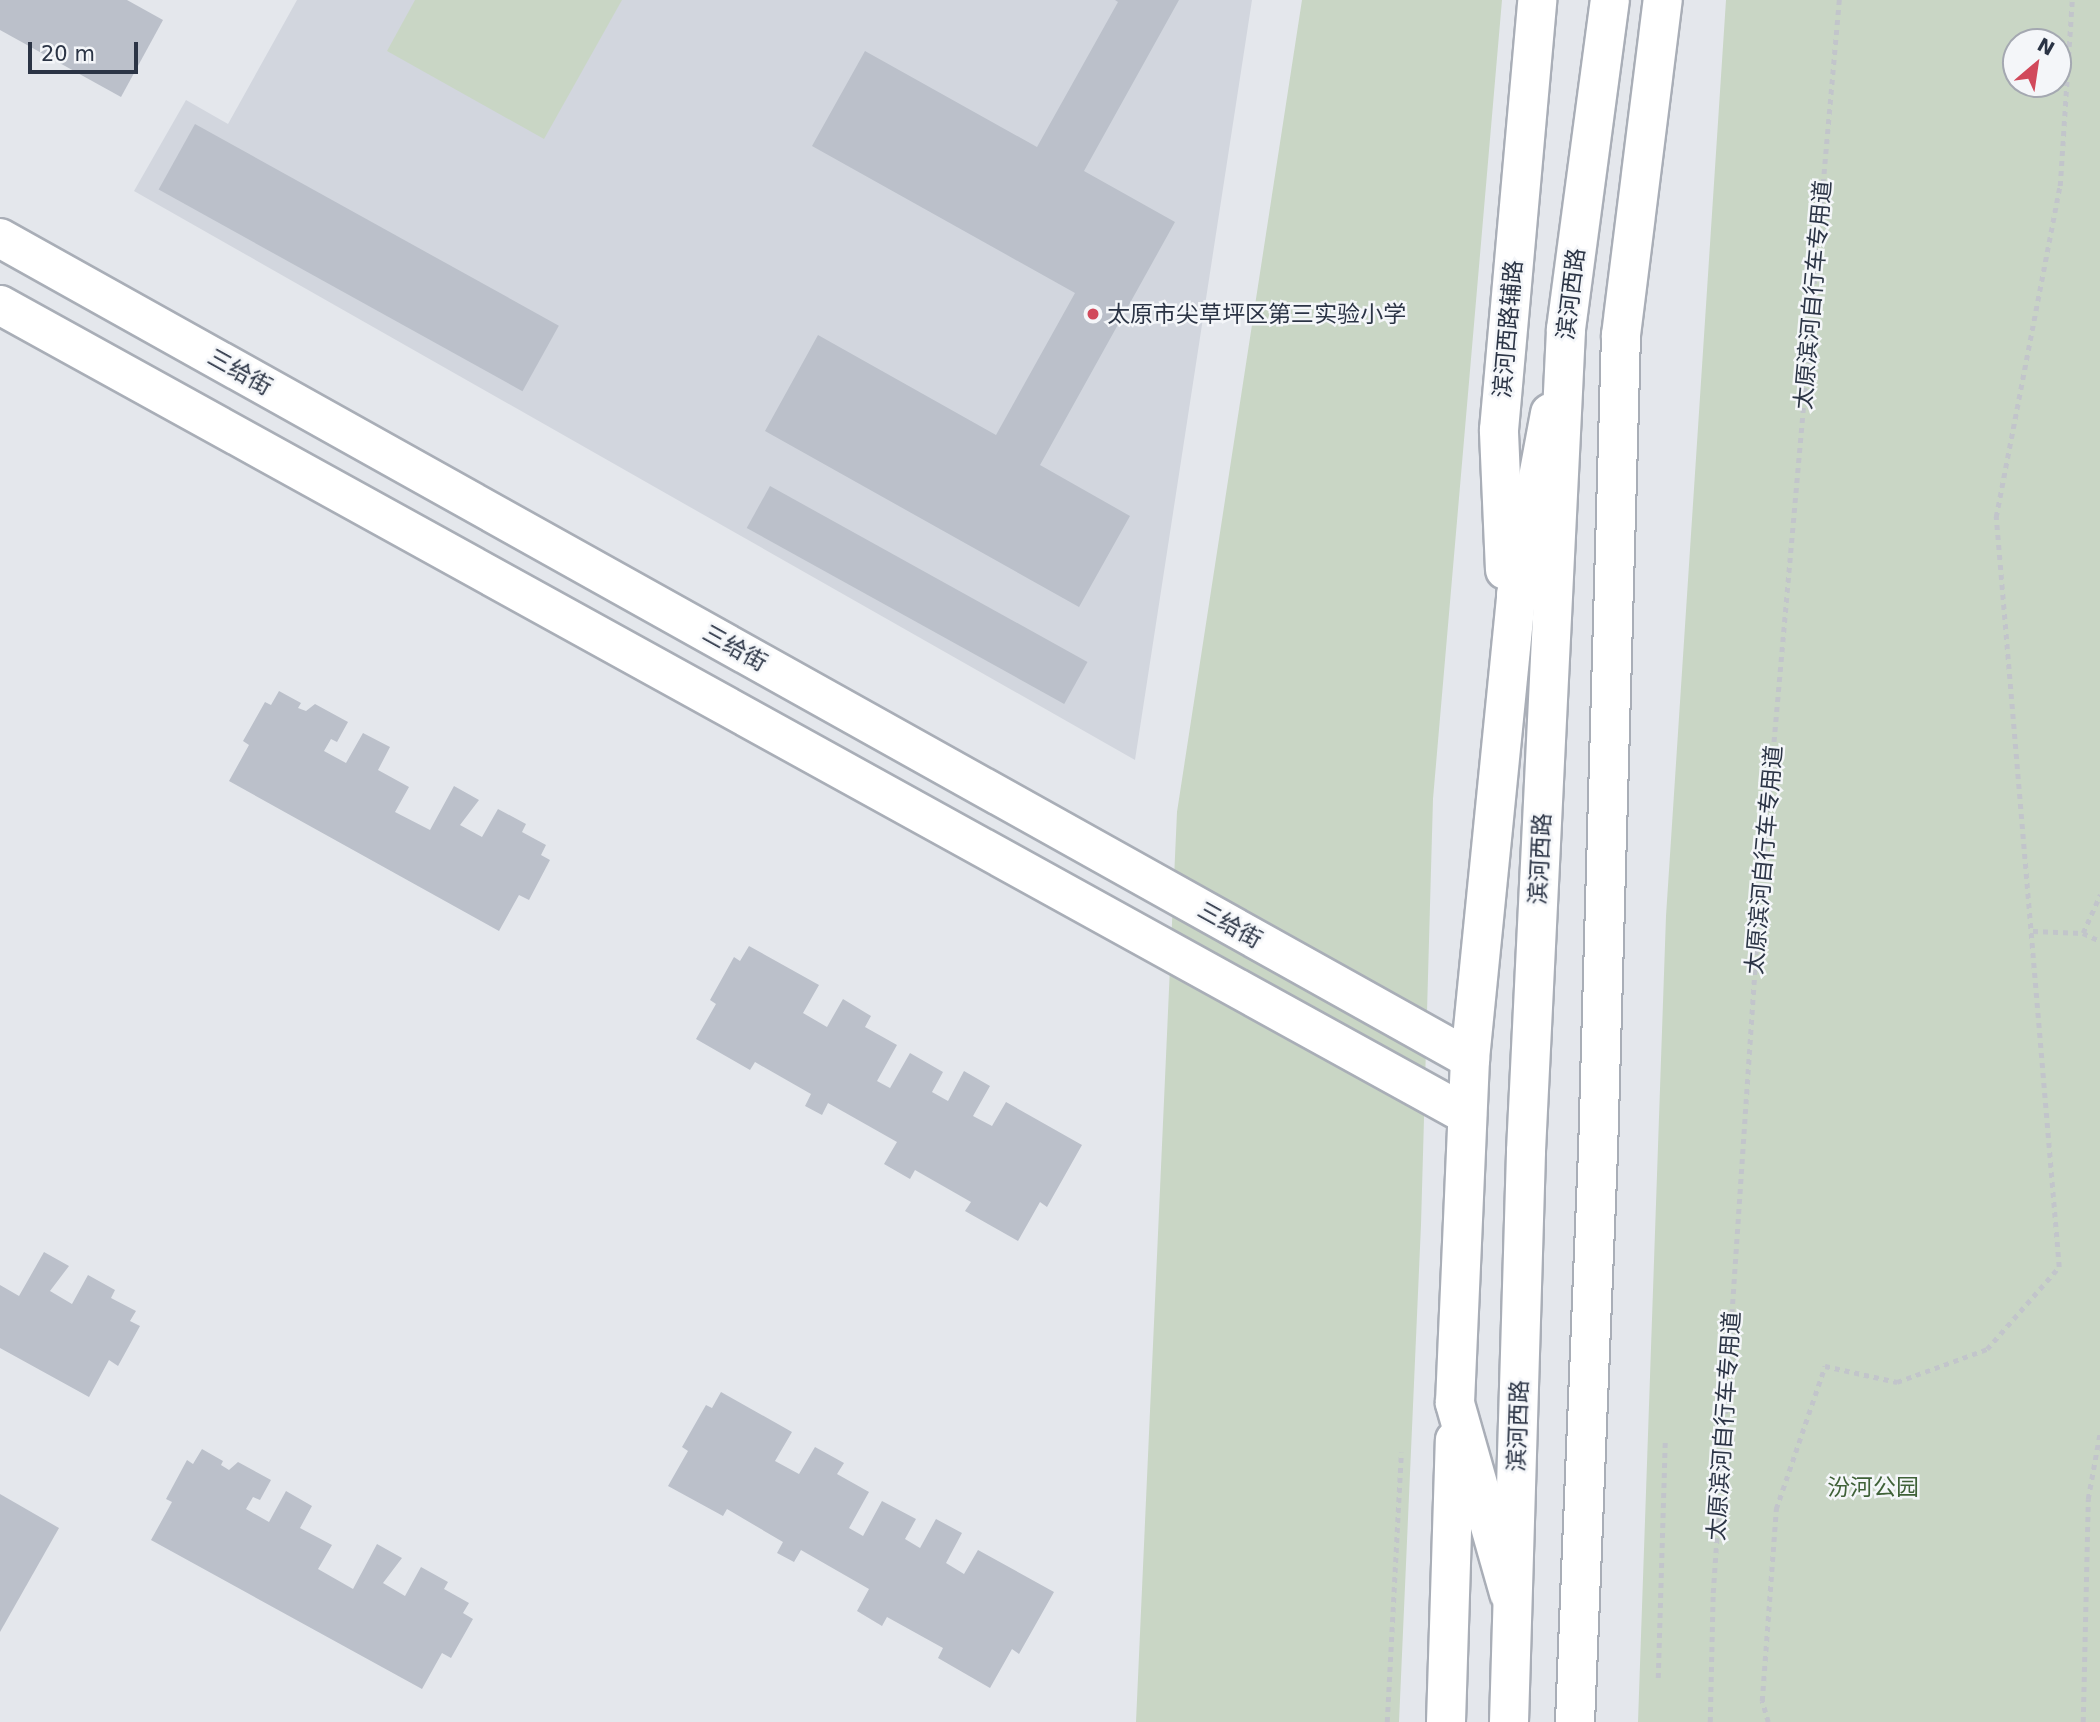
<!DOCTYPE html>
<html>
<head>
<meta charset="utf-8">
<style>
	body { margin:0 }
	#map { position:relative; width:2100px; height:1722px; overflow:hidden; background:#e4e7ec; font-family:"DejaVu Sans","Noto Sans SC",sans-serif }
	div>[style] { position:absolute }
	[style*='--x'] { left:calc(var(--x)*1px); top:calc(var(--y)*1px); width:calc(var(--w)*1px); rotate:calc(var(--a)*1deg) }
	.built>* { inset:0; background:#d2d6de }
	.green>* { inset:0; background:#c9d6c5 }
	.building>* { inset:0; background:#bbc0ca; transform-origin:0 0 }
	.path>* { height:4.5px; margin-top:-2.25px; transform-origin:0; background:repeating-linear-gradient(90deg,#c2c5cb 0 5px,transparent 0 10px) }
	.roads { filter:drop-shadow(2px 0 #a9aeb7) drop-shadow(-2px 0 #a9aeb7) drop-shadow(0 2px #a9aeb7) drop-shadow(0 -2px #a9aeb7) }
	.secondary>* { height:38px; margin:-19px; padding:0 19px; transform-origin:19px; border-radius:19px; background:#fff }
	.highway>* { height:38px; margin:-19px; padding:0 19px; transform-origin:19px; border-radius:19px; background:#fff }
	.dots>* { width:19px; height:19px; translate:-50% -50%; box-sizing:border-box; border:4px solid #f4f6f9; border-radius:50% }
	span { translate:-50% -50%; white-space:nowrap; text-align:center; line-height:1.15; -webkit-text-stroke:5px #f4f6f9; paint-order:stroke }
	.street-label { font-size:23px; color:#2b3445 }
	.poi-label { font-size:23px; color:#2b3445 }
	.left { translate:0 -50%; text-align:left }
	.park-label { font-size:23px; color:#3f6138 }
	.north { position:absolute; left:2002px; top:28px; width:70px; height:70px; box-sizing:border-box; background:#f4f6f9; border:2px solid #a4a8b1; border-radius:50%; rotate:29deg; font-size:19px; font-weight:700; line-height:28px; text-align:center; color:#2b3445 }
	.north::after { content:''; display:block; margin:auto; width:24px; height:32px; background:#d1495b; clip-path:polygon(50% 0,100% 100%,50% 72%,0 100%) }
	.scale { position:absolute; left:28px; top:42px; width:110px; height:32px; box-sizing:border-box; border:4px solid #2b3445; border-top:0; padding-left:9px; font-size:21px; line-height:24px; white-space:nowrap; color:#2b3445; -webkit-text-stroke:5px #f4f6f9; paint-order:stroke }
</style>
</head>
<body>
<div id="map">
	<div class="built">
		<div style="clip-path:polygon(297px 0,1252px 0,1135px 760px,134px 191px,186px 100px,228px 124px)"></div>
	</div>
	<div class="green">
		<div style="clip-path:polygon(415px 0,622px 0,544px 139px,387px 51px)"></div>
		<div style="clip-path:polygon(1302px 0,1502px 0,1433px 799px,1421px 1225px,1399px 1722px,1136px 1722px,1177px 812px)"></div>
		<div style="clip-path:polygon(evenodd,1726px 0,2100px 0,2100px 1722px,1638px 1722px,1666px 916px,1726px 0,2016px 42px,2058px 42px,2058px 84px,2016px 84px,2016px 42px)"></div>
	</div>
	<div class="building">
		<div style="clip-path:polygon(0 0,127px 0,163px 20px,121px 97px,0 30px)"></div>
		<div style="clip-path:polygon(1115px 0,1179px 0,1084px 171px,1175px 222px,1040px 465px,1130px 516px,1079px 607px,765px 431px,818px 335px,996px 435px,1075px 293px,812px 146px,865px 51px,1037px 147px,1118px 2px)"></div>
		<div style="left:195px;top:124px;width:416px;height:75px;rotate:29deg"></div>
		<div style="left:770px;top:486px;width:363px;height:48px;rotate:29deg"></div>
		<div style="clip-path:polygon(279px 691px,301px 703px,298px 708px,306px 711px,315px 704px,348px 722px,337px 742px,331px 739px,324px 751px,346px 763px,363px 733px,390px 747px,378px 770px,409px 787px,395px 812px,430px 830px,454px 786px,479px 800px,460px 825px,482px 837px,498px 809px,526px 824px,522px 832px,546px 845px,541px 855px,550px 860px,529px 900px,519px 895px,499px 931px,229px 781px,249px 745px,243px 741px,265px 702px,271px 705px)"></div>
		<div style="clip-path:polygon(749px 946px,819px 985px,803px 1013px,827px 1027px,843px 999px,871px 1016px,865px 1027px,897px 1045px,877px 1081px,890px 1088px,910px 1053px,943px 1072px,932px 1092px,948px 1101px,964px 1071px,990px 1086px,973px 1116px,992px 1126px,1006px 1102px,1082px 1145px,1047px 1207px,1040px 1202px,1018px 1241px,965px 1211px,971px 1202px,915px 1170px,910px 1179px,884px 1164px,897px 1142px,828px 1103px,822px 1115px,805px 1106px,811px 1094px,755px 1062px,750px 1070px,696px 1039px,716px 1004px,710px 1000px,734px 957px,740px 961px)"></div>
		<div style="clip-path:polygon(44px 1252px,69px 1266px,50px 1291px,72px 1304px,88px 1275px,115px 1290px,111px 1298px,136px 1311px,130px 1321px,140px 1326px,118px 1366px,109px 1360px,89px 1397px,0 1348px,0 1285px,19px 1296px)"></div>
		<div style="clip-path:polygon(721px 1392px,792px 1432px,775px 1461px,799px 1474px,815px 1447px,844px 1463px,837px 1474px,869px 1492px,849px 1528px,863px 1536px,882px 1501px,916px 1519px,905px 1539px,920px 1548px,936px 1519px,962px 1533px,946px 1563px,964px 1574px,978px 1550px,1054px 1592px,1019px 1654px,1012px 1649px,990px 1688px,938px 1658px,943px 1648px,887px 1617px,882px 1626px,857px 1611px,869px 1589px,801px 1550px,794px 1562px,777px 1553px,783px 1542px,727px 1509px,723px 1516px,668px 1486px,688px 1451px,682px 1447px,706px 1405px,712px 1408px)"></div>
		<div style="clip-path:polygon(202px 1449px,223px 1461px,221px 1465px,229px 1470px,238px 1462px,271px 1480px,260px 1500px,253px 1497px,246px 1509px,269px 1522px,286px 1491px,312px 1506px,300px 1528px,332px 1545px,318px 1569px,353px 1589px,377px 1544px,402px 1558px,383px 1583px,405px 1596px,421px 1567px,448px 1582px,444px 1589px,469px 1603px,463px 1613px,473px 1619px,451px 1658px,442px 1653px,422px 1689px,151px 1540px,172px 1502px,166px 1499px,187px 1460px,193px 1464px)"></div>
		<div style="clip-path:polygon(0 1494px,59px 1528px,0 1632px)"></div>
	</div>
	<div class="path">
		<div style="--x:2033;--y:931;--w:50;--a:2.3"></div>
		<div style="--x:2083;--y:933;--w:42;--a:-65.9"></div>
		<div style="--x:2083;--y:933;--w:19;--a:25"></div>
		<div style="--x:1658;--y:1678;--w:237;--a:-88.3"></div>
		<div style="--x:1387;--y:1722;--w:270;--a:-87"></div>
		<div style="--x:1710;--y:1722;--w:129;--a:-88.7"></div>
		<div style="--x:1713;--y:1593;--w:674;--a:-86.17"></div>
		<div style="--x:1758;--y:921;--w:925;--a:-84.97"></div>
		<div style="--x:1768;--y:1722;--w:22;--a:-106"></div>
		<div style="--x:1762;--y:1701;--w:193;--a:-85.8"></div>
		<div style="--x:1776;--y:1509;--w:151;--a:-71.1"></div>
		<div style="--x:1825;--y:1366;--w:74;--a:12.5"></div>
		<div style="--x:1897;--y:1382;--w:96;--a:-20.1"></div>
		<div style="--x:1987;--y:1349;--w:109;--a:-48.7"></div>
		<div style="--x:2059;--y:1267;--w:753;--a:-94.8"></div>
		<div style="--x:1996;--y:517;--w:337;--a:-79.1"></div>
		<div style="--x:2060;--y:186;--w:186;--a:-86.3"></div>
		<div style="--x:2083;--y:1722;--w:223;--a:-88.7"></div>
		<div style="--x:2088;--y:1499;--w:68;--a:-79.8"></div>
	</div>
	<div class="roads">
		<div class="secondary">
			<div style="--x:0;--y:238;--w:1684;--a:29.18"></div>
			<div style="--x:0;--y:305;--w:1676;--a:28.91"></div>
			<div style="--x:1505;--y:570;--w:140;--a:-92.5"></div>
			<div style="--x:1499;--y:430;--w:432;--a:-84.9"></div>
			<div style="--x:1509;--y:1593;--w:198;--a:-105.9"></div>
			<div style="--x:1455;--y:1403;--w:344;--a:-87.5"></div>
			<div style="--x:1470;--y:1059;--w:466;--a:-84.3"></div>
			<div style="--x:1516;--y:595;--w:185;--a:-79.4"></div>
			<div style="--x:1446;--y:1722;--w:282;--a:-88.2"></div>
		</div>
		<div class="highway">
			<div style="--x:1509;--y:1722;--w:571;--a:-88.29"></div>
			<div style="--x:1526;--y:1151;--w:823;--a:-87.21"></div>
			<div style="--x:1566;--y:329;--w:332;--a:-82.4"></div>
			<div style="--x:1575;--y:1722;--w:569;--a:-87.69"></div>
			<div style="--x:1598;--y:1153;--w:818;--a:-88.39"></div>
			<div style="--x:1621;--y:335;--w:338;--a:-82.9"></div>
		</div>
	</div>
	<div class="dots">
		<div style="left:1093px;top:314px;background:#d1495b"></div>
	</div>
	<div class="street-label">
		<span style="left:1571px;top:294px;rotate:-83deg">滨河西路</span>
		<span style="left:1813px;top:295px;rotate:-85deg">太原滨河自行车专用道</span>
		<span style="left:1508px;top:329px;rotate:-85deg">滨河西路辅路</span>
		<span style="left:240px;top:372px;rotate:29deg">三给街</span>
		<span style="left:735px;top:648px;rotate:29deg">三给街</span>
		<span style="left:1540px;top:859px;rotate:-87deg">滨河西路</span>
		<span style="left:1764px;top:860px;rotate:-85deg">太原滨河自行车专用道</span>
		<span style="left:1230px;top:925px;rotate:29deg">三给街</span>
		<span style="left:1518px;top:1426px;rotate:-88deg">滨河西路</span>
		<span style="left:1724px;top:1426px;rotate:-86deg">太原滨河自行车专用道</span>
	</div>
	<div class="poi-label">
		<span class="left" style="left:1107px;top:314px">太原市尖草坪区第三实验小学</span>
	</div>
	<div class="park-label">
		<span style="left:1873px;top:1487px">汾河公园</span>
	</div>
	<div class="north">N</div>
	<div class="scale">20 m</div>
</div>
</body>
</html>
